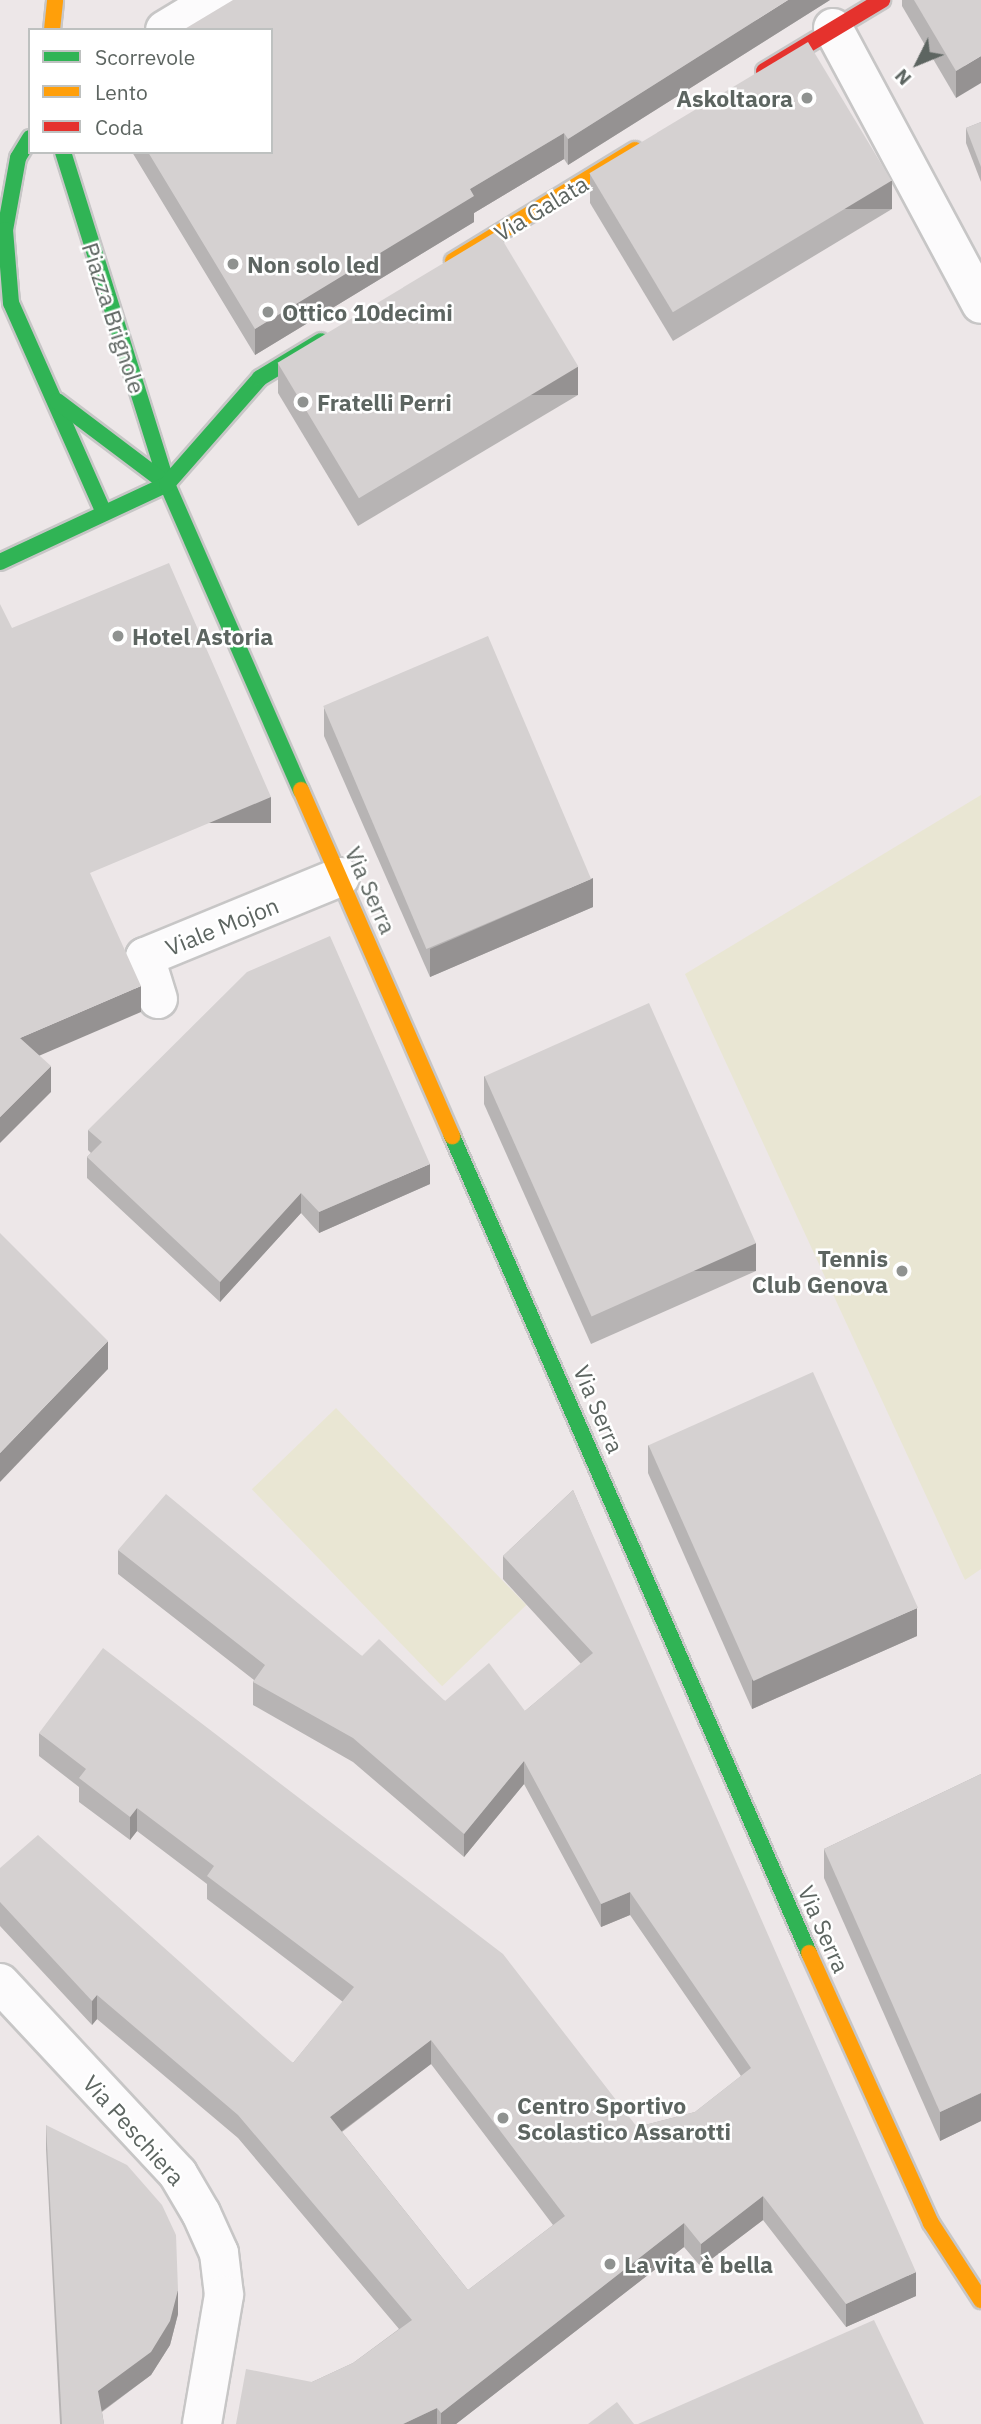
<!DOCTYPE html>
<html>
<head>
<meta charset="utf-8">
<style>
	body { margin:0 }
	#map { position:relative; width:981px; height:2424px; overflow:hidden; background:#ede7e8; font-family:"IBM Plex Sans",sans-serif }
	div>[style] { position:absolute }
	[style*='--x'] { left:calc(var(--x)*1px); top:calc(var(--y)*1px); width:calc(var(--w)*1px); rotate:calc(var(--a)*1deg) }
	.green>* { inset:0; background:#e9e6d3; transform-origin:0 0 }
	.roads { filter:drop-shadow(2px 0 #c7c6c6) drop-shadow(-2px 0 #c7c6c6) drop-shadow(0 2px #c7c6c6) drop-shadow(0 -2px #c7c6c6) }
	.street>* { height:38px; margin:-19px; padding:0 19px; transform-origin:19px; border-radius:19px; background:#fcfbfc }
	.fast>* { height:16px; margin:-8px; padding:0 8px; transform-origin:8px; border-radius:8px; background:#30b455 }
	.slow>* { height:16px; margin:-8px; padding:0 8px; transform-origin:8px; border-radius:8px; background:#ff9f0a }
	.jam>* { height:16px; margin:-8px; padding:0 8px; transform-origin:8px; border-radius:8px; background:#e5322d }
	.wall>* { inset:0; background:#b7b4b4 }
	.shaded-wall>* { inset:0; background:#959292; transform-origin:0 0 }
	.building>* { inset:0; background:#d5d1d1; transform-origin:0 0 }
	.dots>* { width:19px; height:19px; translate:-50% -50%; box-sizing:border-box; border:4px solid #fff; border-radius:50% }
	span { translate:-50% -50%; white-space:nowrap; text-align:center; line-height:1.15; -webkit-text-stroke:5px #fff; paint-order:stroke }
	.poi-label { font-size:23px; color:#5d6561; font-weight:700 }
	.right { translate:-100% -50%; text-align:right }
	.left { translate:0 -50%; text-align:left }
	.street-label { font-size:23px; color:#5d6561 }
	.legend { position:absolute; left:28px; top:28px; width:245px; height:126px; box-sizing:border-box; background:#fff; border:2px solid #bec1c0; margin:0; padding:9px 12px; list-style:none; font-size:21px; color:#5d6561 }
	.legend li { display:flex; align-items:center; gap:14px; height:35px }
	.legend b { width:35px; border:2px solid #bec1c0 }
	.north { position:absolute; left:883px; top:28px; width:70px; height:70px; -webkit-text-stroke:5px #fff; paint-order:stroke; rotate:227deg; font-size:19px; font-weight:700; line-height:28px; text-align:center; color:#5d6561 }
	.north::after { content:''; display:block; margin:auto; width:24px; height:32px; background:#5d6561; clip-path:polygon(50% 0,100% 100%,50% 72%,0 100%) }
</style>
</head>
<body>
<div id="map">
	<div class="green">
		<div style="clip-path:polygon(981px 795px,981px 1569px,965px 1580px,685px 974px)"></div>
		<div style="left:336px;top:1408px;width:274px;height:117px;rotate:46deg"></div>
	</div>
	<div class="roads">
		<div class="street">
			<div style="--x:833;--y:28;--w:313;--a:61.8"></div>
			<div style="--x:165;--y:30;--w:58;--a:-31"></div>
			<div style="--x:158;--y:999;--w:44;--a:-107.2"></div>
			<div style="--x:145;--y:957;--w:211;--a:-22.3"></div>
			<div style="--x:0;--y:1983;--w:261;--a:47"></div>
			<div style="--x:178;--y:2174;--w:45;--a:59.5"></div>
			<div style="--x:201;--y:2213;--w:44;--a:65.8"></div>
			<div style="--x:219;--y:2253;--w:42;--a:83.2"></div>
			<div style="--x:224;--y:2295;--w:131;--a:99.7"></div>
		</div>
		<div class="fast">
			<div style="--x:30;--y:138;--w:23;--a:121"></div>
			<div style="--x:18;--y:158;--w:73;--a:100.2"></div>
			<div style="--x:5;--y:230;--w:73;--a:85.3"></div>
			<div style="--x:11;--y:303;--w:227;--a:66.1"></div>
			<div style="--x:63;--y:152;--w:348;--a:72.6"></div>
			<div style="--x:167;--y:484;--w:334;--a:66.4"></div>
			<div style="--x:57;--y:401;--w:138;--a:37"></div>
			<div style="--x:0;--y:562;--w:184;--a:-25"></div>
			<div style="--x:167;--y:484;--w:141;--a:-48.7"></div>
			<div style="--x:260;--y:378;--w:71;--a:-31.2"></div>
			<div style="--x:452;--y:1136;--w:892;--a:66.4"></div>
		</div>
		<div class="slow">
			<div style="--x:52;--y:30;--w:30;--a:-84"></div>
			<div style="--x:453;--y:261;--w:213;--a:-31.4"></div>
			<div style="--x:301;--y:790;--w:378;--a:66.4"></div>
			<div style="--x:809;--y:1953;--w:296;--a:65.7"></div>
			<div style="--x:931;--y:2223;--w:92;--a:57"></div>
		</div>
		<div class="jam">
			<div style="--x:764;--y:71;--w:138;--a:-31"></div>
		</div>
	</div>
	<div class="wall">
		<div style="clip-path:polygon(830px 0,568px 165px,564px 159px,474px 213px,474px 222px,255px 355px,132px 152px,271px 152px)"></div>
		<div style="clip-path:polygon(902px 0,981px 0,956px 98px,902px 6px)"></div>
		<div style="clip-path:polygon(981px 122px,981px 182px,966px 143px,966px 128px)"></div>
		<div style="clip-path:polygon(590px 174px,892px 209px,673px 341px,590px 203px)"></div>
		<div style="clip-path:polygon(278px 364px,578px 395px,358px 526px,278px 393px)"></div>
		<div style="clip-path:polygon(324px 708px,593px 907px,430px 977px,324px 736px)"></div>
		<div style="clip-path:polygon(484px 1076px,756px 1271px,591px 1344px,484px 1104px)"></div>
		<div style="clip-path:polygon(88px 1130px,430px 1184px,319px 1233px,301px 1213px,220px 1302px,87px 1178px,87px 1157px,91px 1153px,88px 1150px)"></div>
		<div style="clip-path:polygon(648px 1445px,917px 1636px,752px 1709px,648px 1473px)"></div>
		<div style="clip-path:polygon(evenodd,573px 1490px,916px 2296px,846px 2327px,763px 2220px,701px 2267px,684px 2247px,456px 2424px,236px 2424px,312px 2382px,353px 2363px,399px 2329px,238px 2138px,97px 2019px,92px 2025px,0 1926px,0 1868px,293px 2063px,343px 2002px,207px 1899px,207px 1884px,137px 1831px,130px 1840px,79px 1802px,79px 1787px,39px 1756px,39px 1733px,637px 2127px,695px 2112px,741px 2076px,630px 1915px,601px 1927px,524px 1784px,464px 1857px,353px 1762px,253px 1705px,253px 1682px,254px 1680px,118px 1574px,118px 1550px,362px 1656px,445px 1701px,525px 1711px,581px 1664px,503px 1579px,503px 1556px,573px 1490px,431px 2064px,553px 2225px,468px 2290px,342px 2132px,431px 2064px)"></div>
		<div style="clip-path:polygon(981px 1774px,981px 2121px,940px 2141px,824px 1878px,824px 1849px)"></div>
		<div style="clip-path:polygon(46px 2125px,178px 2314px,170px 2345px,151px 2375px,102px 2412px,104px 2424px,60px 2424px,46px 2149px)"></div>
	</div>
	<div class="shaded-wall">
		<div style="clip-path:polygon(788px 0,830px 0,568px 165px,568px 139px)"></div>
		<div style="clip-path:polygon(981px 56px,981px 83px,956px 98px,956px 71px)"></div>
		<div style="clip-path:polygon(564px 133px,564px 159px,474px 213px,474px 222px,255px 355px,255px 329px,470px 189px)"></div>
		<div style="left:892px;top:181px;width:28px;height:255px;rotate:90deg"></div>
		<div style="left:578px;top:367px;width:28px;height:256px;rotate:90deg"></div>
		<div style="left:271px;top:797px;width:26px;height:196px;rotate:90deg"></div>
		<div style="clip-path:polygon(593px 878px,593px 907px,430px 977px,430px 949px)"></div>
		<div style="clip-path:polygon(141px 986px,141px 1012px,20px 1064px,20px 1038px)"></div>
		<div style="clip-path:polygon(51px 1066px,51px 1092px,0 1143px,0 1117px)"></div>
		<div style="clip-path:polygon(430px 1164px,430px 1184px,319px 1233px,319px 1212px)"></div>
		<div style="clip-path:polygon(301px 1193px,301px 1213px,220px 1302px,220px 1282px)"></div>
		<div style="left:756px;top:1243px;width:28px;height:180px;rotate:90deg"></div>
		<div style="clip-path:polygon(108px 1341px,108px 1369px,0 1482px,0 1453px)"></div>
		<div style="clip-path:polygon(917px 1608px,917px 1636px,752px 1709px,752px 1680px)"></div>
		<div style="clip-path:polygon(524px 1761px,524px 1784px,464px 1857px,464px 1834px)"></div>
		<div style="clip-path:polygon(137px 1808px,137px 1831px,130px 1840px,130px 1817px)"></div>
		<div style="clip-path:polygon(630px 1892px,630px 1915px,601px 1927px,601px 1904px)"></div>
		<div style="clip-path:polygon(97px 1995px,97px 2019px,92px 2025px,92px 2001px)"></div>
		<div style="clip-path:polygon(431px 2040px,431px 2064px,330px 2140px,330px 2117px)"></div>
		<div style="clip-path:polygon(981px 2093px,981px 2121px,940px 2141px,940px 2112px)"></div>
		<div style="clip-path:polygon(763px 2196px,763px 2220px,701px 2267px,701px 2244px)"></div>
		<div style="clip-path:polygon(684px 2223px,684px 2247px,456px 2424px,441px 2424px,441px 2413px)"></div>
		<div style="clip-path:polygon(916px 2272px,916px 2296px,846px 2327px,846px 2304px)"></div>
		<div style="clip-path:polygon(178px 2290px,178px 2314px,170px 2345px,151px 2375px,98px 2414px,98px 2391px)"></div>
		<div style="clip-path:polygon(437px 2408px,437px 2424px,403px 2424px)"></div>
	</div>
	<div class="building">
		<div style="clip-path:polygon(233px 0,788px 0,568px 139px,564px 133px,470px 189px,474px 196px,255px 329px,148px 152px,271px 152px,271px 30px,183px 30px)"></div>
		<div style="clip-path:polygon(914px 0,981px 0,981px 56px,956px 71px)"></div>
		<div style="left:808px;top:42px;width:162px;height:255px;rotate:59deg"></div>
		<div style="clip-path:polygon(981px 122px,981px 167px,966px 128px)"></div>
		<div style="left:497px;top:231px;width:158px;height:256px;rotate:59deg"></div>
		<div style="clip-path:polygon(169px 563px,271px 797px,90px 873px,141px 986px,20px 1038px,51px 1066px,0 1117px,0 604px,12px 628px)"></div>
		<div style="left:488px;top:636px;width:264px;height:179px;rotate:67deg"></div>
		<div style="clip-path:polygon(330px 936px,430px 1164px,319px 1212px,301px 1193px,220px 1282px,87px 1157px,102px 1142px,88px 1130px,247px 972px)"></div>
		<div style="left:649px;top:1003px;width:263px;height:180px;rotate:66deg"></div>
		<div style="clip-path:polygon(0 1233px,108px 1341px,0 1453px)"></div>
		<div style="left:813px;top:1372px;width:258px;height:180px;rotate:66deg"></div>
		<div style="clip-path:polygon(evenodd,573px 1490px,916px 2272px,846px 2304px,763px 2196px,701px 2244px,684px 2223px,441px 2413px,437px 2408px,403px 2424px,236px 2424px,246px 2369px,312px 2382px,353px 2363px,412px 2320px,238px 2115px,97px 1995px,92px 2001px,0 1902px,0 1868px,38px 1835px,293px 2063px,354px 1987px,207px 1876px,214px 1866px,137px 1808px,130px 1817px,79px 1778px,86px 1769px,39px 1733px,103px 1648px,503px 1954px,637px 2127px,695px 2112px,751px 2068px,630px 1892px,601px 1904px,524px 1761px,464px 1834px,353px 1738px,253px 1682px,265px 1665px,118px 1550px,166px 1494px,362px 1656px,379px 1639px,445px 1701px,489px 1663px,525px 1711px,593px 1653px,503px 1556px,573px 1490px,431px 2040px,565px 2216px,468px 2290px,330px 2117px,431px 2040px)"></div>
		<div style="clip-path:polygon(981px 1774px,981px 2093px,940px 2112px,824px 1849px)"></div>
		<div style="clip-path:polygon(46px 2125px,127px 2165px,162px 2205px,176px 2235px,178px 2290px,170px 2321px,151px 2352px,98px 2391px,104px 2424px,62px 2424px)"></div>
		<div style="clip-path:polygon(874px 2320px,924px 2424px,638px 2424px)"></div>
		<div style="clip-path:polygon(617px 2402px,634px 2424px,588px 2424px)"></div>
	</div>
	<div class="dots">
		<div style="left:807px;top:98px;background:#8f9290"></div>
		<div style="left:233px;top:264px;background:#8f9290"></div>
		<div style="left:268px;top:312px;background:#8f9290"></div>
		<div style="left:303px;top:402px;background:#8f9290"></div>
		<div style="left:118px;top:636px;background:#8f9290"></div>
		<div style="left:902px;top:1271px;background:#8f9290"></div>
		<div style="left:503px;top:2118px;background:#8f9290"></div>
		<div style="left:610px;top:2264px;background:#8f9290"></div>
	</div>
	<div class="poi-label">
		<span class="right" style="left:793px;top:98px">Askoltaora</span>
		<span class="left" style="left:247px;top:264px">Non solo led</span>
		<span class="left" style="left:282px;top:312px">Ottico 10decimi</span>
		<span class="left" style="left:317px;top:402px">Fratelli Perri</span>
		<span class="left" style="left:132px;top:636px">Hotel Astoria</span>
		<span class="right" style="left:888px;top:1271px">Tennis<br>Club Genova</span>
		<span class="left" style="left:517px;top:2118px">Centro Sportivo<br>Scolastico Assarotti</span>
		<span class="left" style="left:624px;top:2264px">La vita è bella</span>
	</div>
	<div class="street-label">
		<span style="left:541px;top:208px;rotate:-31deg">Via Galata</span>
		<span style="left:114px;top:318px;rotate:72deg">Piazza Brignole</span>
		<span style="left:371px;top:890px;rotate:66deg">Via Serra</span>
		<span style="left:222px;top:926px;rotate:-22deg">Viale Mojon</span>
		<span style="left:599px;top:1409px;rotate:67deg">Via Serra</span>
		<span style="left:824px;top:1929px;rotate:66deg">Via Serra</span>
		<span style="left:134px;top:2130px;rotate:48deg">Via Peschiera</span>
	</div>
	<ul class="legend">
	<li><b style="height:9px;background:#30b455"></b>Scorrevole</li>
	<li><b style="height:9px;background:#ff9f0a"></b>Lento</li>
	<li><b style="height:9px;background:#e5322d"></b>Coda</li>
	</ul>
	<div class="north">N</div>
</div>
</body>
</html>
